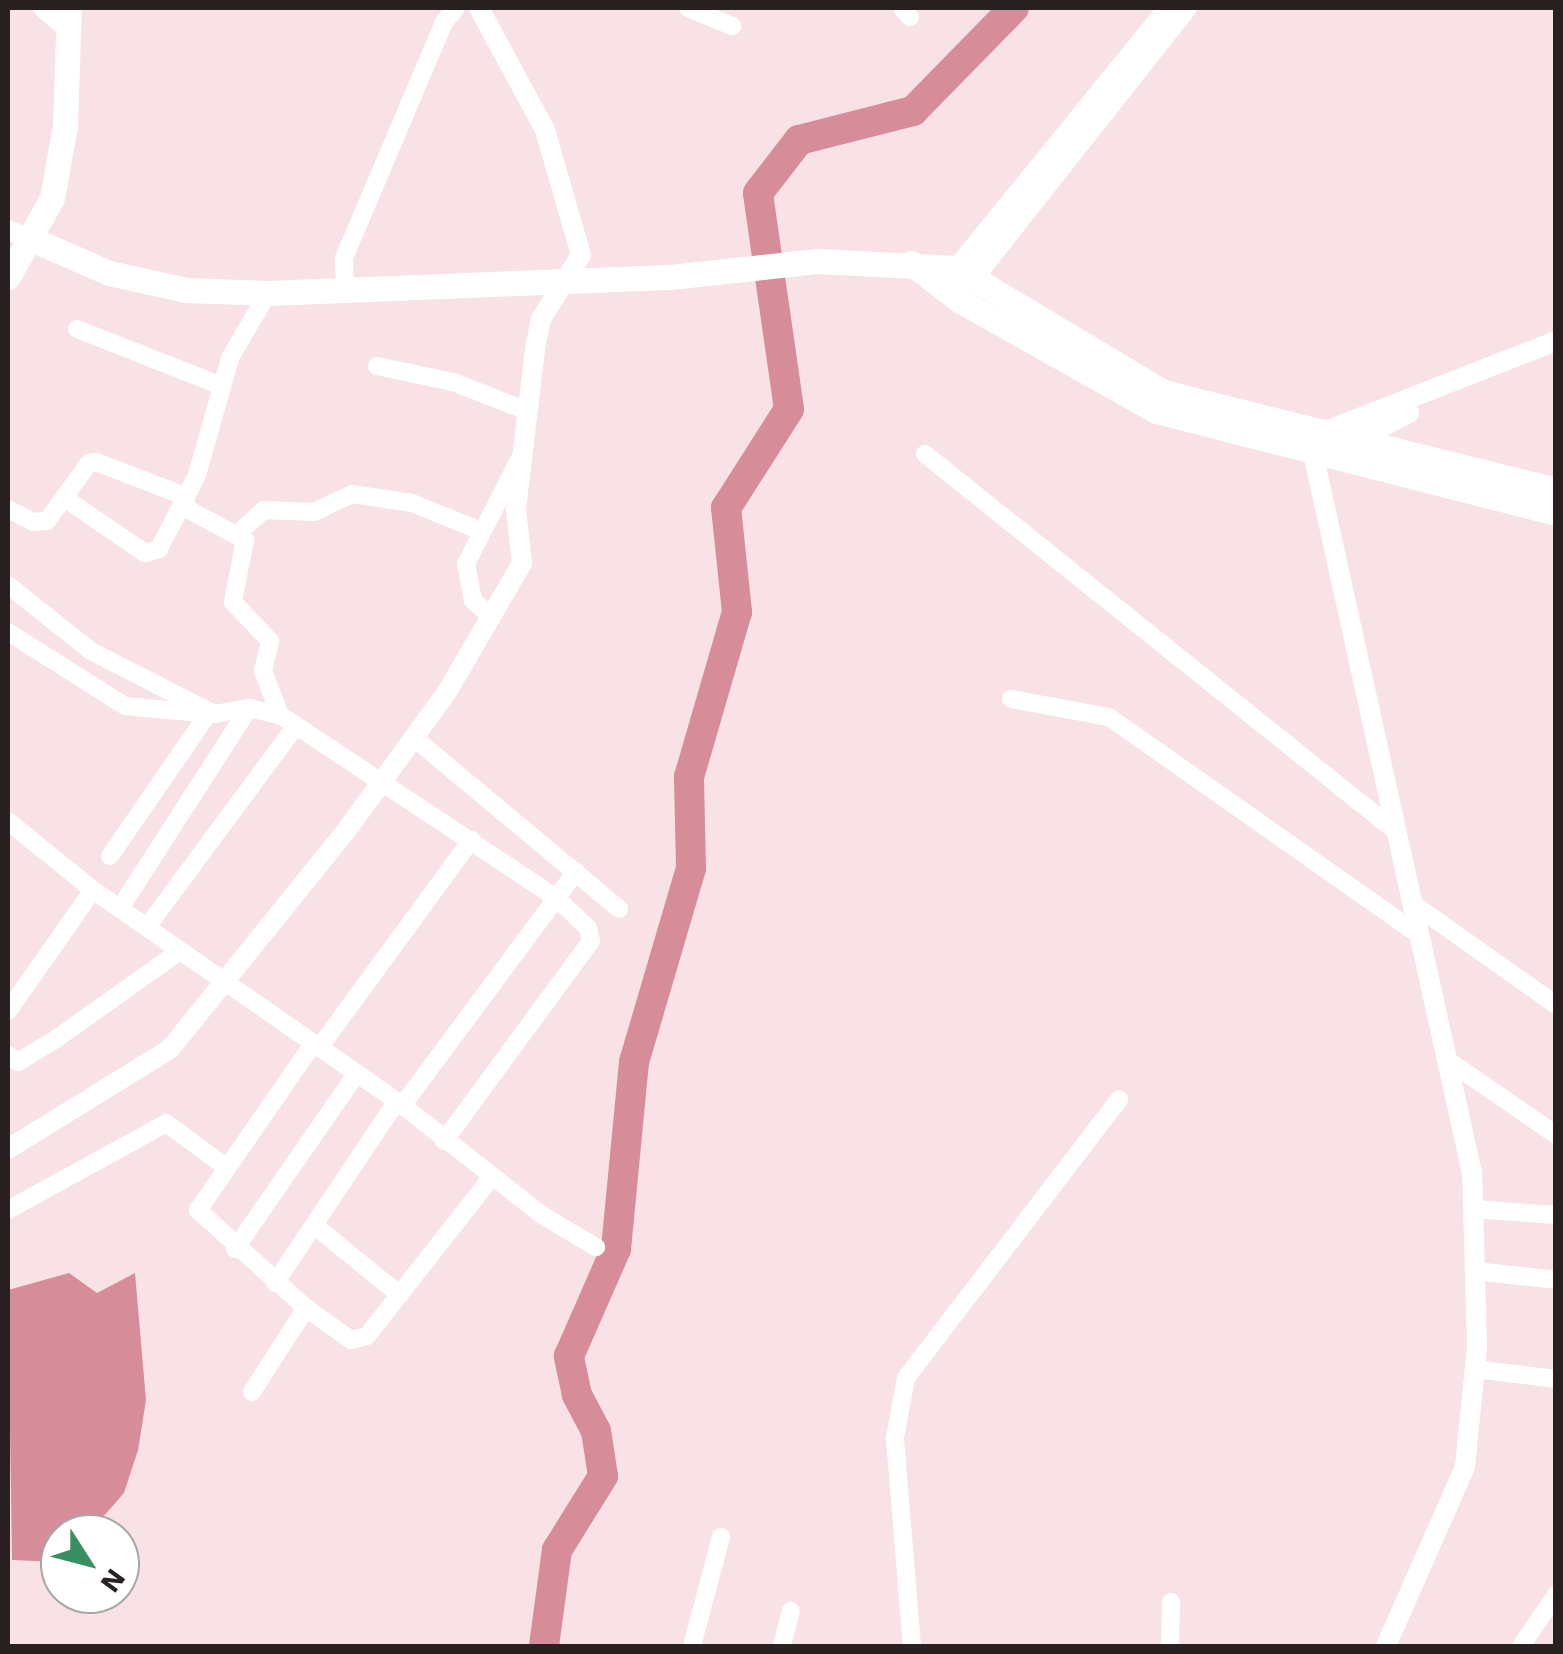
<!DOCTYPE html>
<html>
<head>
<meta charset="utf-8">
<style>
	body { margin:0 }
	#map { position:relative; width:1563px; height:1654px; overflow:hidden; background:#f8e2e5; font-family:"Work Sans",sans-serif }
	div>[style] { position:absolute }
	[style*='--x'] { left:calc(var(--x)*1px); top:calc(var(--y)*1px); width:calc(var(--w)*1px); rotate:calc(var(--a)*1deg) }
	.water>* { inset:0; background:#d78c9a }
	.river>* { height:30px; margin:-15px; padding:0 15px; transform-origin:15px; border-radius:15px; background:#d78c9a }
	.minor>* { height:18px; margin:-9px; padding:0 9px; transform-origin:9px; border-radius:9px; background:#fff }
	.tertiary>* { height:20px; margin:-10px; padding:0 10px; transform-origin:10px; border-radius:10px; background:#fff }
	.secondary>* { height:25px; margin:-12.5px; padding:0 12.5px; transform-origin:12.5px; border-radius:12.5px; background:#fff }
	span { translate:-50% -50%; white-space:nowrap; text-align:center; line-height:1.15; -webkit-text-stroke:10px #fff; paint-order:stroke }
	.frame { position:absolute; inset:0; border:10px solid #282021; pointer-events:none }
	.north { position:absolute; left:40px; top:1514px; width:100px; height:100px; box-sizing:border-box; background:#fff; border:2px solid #a9a6a6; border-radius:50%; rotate:126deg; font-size:28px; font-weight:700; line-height:40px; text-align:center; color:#282021 }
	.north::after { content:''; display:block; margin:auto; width:35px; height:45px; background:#398f62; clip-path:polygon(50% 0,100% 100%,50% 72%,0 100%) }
</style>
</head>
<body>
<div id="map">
	<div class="water">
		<div style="clip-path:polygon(69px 1273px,97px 1293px,135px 1273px,146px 1400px,138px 1450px,124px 1493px,88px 1534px,60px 1534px,60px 1562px,12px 1560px,8px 1290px)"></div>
	</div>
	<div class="river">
		<div style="--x:544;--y:1646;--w:97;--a:-82.3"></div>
		<div style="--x:557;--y:1550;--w:87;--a:-58.1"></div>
		<div style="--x:603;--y:1476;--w:46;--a:-98.8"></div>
		<div style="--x:596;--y:1431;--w:41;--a:-117.8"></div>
		<div style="--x:577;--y:1395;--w:40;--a:-102"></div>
		<div style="--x:569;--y:1356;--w:117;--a:-66.3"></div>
		<div style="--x:616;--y:1249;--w:188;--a:-84.5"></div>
		<div style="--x:634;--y:1062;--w:202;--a:-73.6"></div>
		<div style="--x:691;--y:868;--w:91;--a:-91.3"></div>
		<div style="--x:689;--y:777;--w:172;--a:-73.8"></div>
		<div style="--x:737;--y:612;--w:105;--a:-96"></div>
		<div style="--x:726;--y:508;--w:117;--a:-57.5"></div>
		<div style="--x:789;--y:409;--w:218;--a:-98.2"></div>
		<div style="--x:758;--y:193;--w:67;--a:-52.3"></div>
		<div style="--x:799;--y:140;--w:118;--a:-14.3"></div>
		<div style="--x:913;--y:111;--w:144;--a:-45.6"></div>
	</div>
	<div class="minor">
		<div style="--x:42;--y:8;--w:33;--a:41"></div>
		<div style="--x:688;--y:8;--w:48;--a:22.2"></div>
		<div style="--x:902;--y:8;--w:12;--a:48"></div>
		<div style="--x:345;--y:288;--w:30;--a:-92"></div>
		<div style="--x:344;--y:258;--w:256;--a:-67"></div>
		<div style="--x:444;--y:22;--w:18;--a:-49"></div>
		<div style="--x:77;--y:329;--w:156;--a:21.5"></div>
		<div style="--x:377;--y:366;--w:78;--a:11.9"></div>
		<div style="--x:453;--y:382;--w:77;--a:21.3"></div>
		<div style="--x:925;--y:454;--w:606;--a:38.7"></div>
		<div style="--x:66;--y:499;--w:96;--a:34.4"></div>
		<div style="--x:145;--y:553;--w:15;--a:-16"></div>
		<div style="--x:159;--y:549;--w:83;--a:-62.8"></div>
		<div style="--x:197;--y:475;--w:122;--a:-74.2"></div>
		<div style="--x:230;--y:358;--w:75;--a:-59.7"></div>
		<div style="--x:182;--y:506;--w:72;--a:28.4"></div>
		<div style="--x:245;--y:540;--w:63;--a:101"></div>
		<div style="--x:233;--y:602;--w:54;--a:46.5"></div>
		<div style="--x:270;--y:641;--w:31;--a:103"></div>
		<div style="--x:263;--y:671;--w:47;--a:68.9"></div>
		<div style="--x:8;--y:509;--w:28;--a:27"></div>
		<div style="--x:33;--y:522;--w:14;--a:-4"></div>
		<div style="--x:47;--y:521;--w:72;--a:-54.1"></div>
		<div style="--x:89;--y:463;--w:7;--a:-8"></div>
		<div style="--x:96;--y:462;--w:97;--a:21"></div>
		<div style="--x:239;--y:533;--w:34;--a:-43"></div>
		<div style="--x:264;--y:510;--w:50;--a:2.3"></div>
		<div style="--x:314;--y:512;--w:42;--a:-25.3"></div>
		<div style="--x:352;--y:494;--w:61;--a:8.5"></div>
		<div style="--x:412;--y:503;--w:74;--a:22.1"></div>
		<div style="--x:8;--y:585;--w:106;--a:38.5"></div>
		<div style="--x:91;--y:651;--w:138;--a:27.1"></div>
		<div style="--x:214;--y:714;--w:36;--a:-10"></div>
		<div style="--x:249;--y:708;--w:238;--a:122.8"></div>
		<div style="--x:491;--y:617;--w:25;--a:-137"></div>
		<div style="--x:473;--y:600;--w:37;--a:-101"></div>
		<div style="--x:466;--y:564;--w:119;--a:-63"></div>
		<div style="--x:8;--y:632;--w:138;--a:32.3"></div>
		<div style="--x:125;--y:706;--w:84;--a:5.4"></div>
		<div style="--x:1011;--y:699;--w:100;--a:10.4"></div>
		<div style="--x:1109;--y:717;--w:379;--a:35.1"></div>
		<div style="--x:249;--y:708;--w:32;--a:13"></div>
		<div style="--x:280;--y:715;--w:330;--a:33.5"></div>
		<div style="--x:555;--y:897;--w:45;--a:43.2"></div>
		<div style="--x:588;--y:928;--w:13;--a:77"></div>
		<div style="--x:591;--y:941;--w:248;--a:126.3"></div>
		<div style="--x:414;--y:738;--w:267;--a:39.8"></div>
		<div style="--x:8;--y:821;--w:109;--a:39.1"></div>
		<div style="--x:93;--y:890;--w:370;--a:34.8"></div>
		<div style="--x:397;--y:1101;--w:184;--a:38.2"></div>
		<div style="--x:542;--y:1215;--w:63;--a:30.7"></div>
		<div style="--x:110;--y:856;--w:173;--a:-55.4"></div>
		<div style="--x:1412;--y:903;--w:176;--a:35.3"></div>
		<div style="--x:147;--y:927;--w:250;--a:-53.5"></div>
		<div style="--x:8;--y:1011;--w:148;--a:-54.9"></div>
		<div style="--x:313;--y:1044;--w:202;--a:124.7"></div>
		<div style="--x:198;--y:1210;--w:146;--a:42.2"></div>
		<div style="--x:306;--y:1308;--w:55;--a:35.4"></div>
		<div style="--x:351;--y:1340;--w:16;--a:-14"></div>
		<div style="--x:367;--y:1336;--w:201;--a:-51.9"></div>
		<div style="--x:319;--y:1048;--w:258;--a:-53.8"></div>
		<div style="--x:8;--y:1055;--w:12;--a:35"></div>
		<div style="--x:18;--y:1062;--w:44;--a:-31.2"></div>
		<div style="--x:56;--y:1039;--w:152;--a:-35.4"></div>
		<div style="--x:1446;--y:1059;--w:134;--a:34.6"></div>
		<div style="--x:402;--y:1106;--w:292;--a:-53.4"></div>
		<div style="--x:1473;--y:1209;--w:83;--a:4.1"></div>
		<div style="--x:8;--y:1210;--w:180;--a:-28.8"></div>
		<div style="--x:166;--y:1123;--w:76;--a:36.4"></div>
		<div style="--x:315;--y:1226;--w:109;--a:39.1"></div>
		<div style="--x:235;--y:1249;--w:214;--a:-55.3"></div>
		<div style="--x:1475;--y:1271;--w:81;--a:6.3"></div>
		<div style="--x:275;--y:1283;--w:219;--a:-56.2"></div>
		<div style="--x:1475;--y:1369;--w:82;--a:7"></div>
		<div style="--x:252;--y:1392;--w:100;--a:-57.3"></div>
		<div style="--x:692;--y:1646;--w:113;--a:-75.1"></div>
		<div style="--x:782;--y:1646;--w:36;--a:-76"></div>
		<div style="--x:912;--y:1646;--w:209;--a:-94.7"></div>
		<div style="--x:895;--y:1438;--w:61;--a:-79.6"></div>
		<div style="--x:906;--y:1378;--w:351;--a:-52.6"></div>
		<div style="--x:1170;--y:1646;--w:44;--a:-88.7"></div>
		<div style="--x:1521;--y:1646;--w:62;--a:-55.5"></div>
	</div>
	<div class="tertiary">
		<div style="--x:8;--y:230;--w:22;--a:21"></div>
		<div style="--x:948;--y:279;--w:349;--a:-50.9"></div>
		<div style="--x:965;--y:289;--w:358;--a:-51.7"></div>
		<div style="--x:1347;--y:445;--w:70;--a:-27.3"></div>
		<div style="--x:8;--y:1149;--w:190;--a:-31.7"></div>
		<div style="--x:170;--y:1049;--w:285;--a:-51.1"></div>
		<div style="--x:349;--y:827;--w:167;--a:-54"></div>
		<div style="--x:447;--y:692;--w:149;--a:-59.8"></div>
		<div style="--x:522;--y:563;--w:54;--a:-96.3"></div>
		<div style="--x:516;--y:509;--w:161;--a:-83.2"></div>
		<div style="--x:535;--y:349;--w:31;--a:-79"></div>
		<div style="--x:541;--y:319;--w:75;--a:-58"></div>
		<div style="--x:581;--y:255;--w:130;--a:-106.1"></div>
		<div style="--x:545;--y:130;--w:139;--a:-118.4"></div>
		<div style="--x:1386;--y:1646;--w:196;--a:-66.2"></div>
		<div style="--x:1465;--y:1467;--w:121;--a:-84.3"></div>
		<div style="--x:1477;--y:1347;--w:174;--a:-91.6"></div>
		<div style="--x:1472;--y:1173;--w:741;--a:-102.46"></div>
		<div style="--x:1312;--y:449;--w:20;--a:-57"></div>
		<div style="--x:1323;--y:432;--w:250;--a:-21.3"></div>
	</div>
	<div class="secondary">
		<div style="--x:29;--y:238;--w:87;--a:23.6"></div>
		<div style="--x:109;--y:273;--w:79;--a:12.4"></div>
		<div style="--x:186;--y:290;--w:82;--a:2.1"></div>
		<div style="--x:268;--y:293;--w:402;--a:-2.3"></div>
		<div style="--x:670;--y:277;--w:149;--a:-6.2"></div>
		<div style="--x:818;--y:261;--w:138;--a:2.9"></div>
		<div style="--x:956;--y:268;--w:241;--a:30.9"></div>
		<div style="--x:1163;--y:392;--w:405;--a:14"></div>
		<div style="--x:911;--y:263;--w:61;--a:37.6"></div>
		<div style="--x:959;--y:300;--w:226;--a:29.4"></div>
		<div style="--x:1156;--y:411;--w:413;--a:14.3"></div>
		<div style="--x:8;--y:277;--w:90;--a:-60.9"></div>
		<div style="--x:52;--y:198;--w:73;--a:-79.8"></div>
		<div style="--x:65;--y:126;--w:118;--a:-88.1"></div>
	</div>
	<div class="frame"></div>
	<div class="north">N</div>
</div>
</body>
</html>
